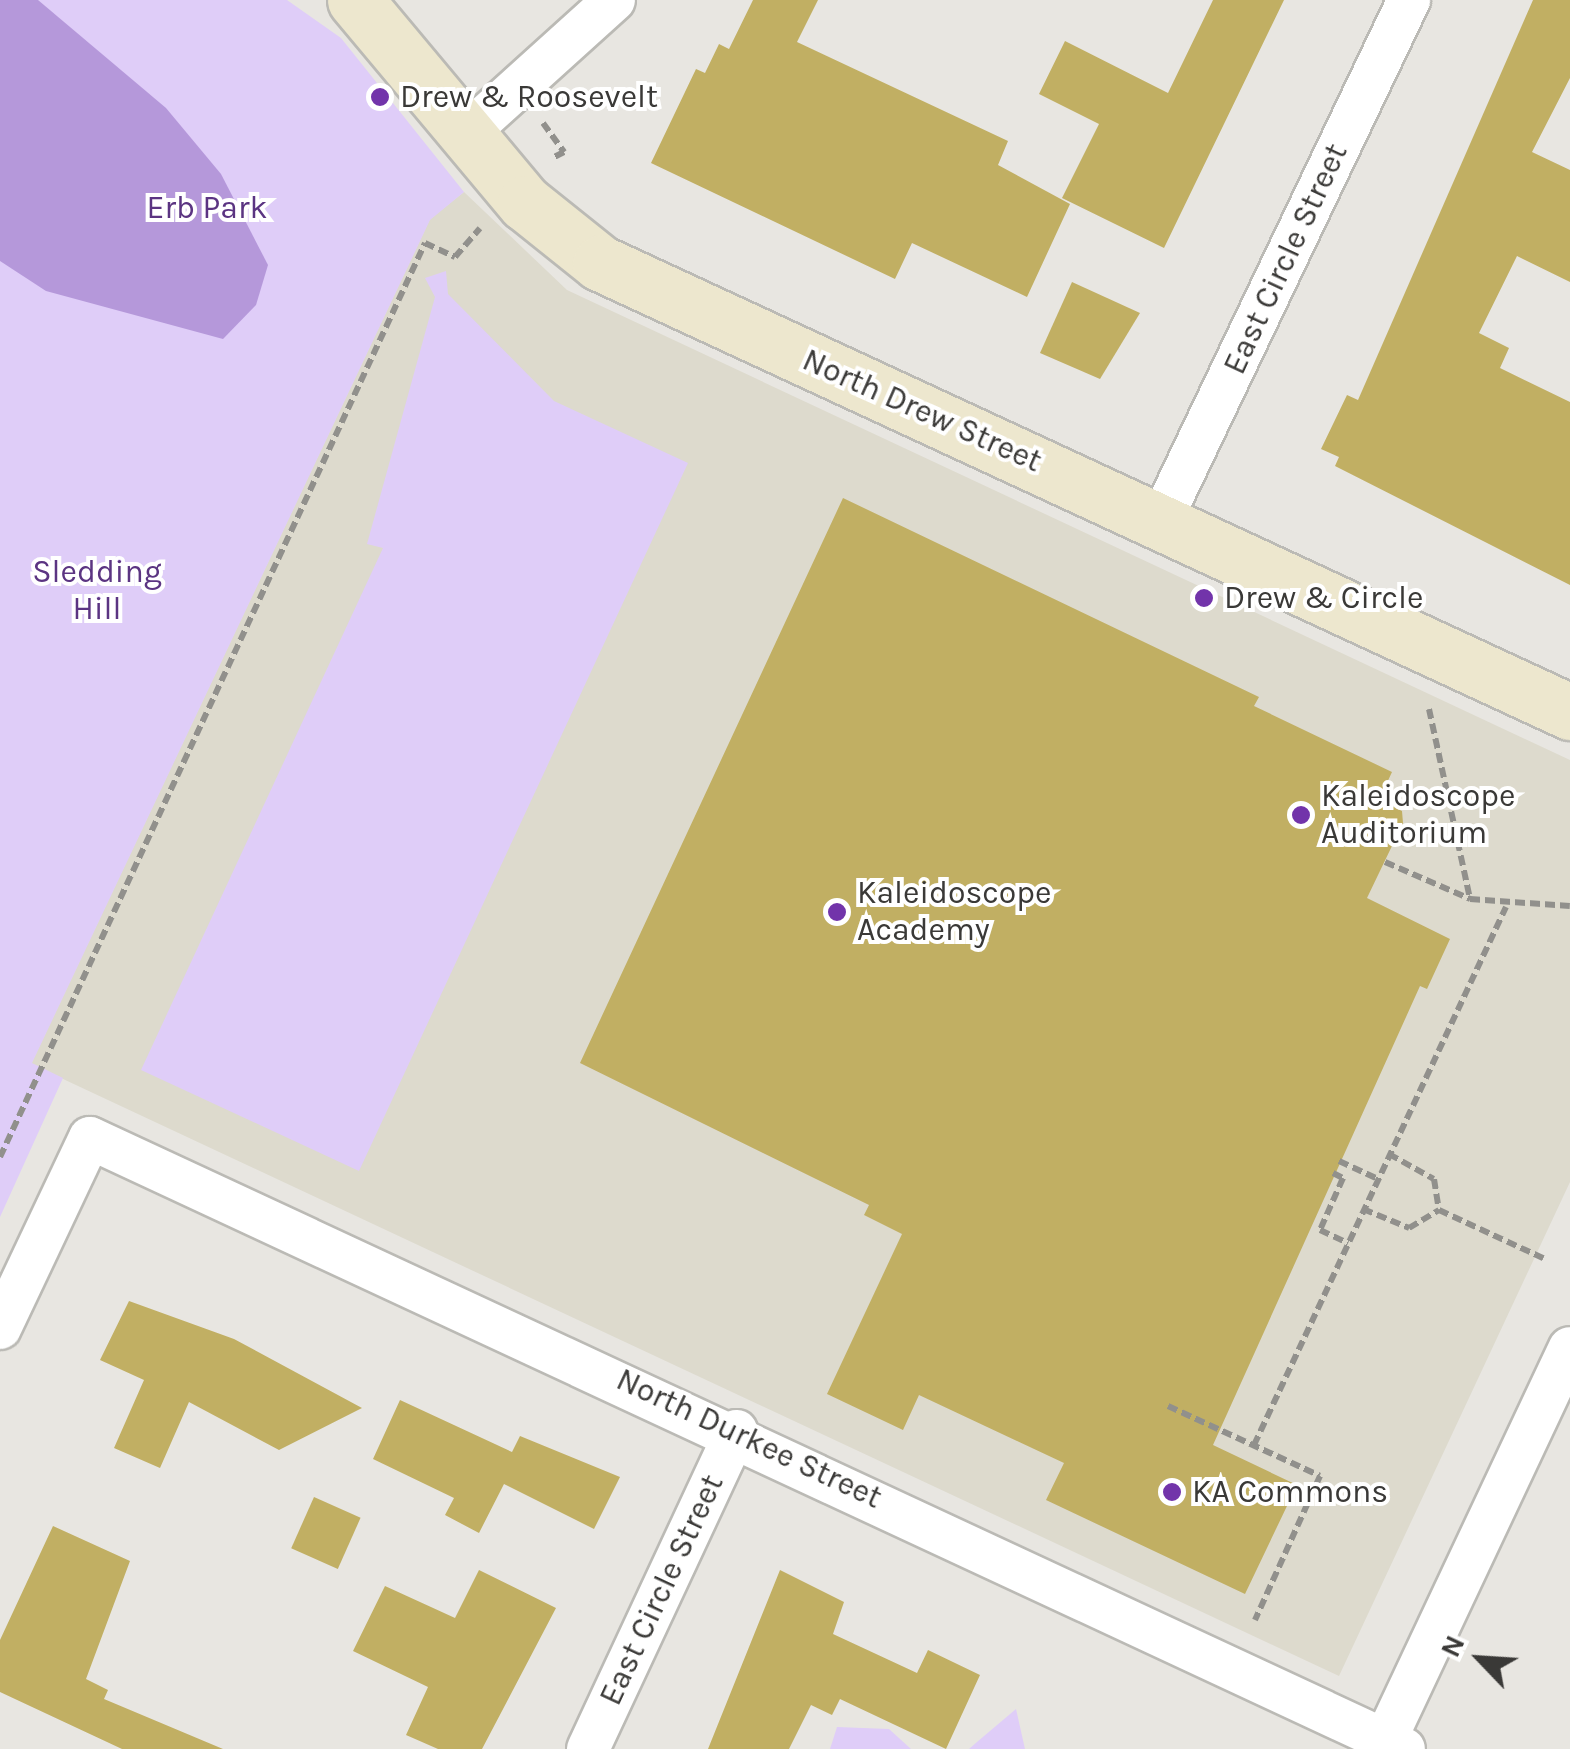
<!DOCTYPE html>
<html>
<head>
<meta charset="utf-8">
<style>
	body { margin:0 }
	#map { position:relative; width:1570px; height:1749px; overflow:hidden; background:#e8e6e1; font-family:Karla,sans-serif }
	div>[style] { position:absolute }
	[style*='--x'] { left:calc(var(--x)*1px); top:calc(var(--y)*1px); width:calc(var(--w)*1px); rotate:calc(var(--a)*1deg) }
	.built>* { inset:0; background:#dddacd }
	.green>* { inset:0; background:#dfcdf8 }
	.water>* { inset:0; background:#b598da }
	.building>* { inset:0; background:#c1af63; transform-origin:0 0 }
	.path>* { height:6px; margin-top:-3px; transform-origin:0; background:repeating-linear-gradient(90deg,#91908c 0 10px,transparent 0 15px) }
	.roads { filter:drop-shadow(2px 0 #bbbab5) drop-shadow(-2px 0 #bbbab5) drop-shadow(0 2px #bbbab5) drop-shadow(0 -2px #bbbab5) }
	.street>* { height:42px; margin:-21px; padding:0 21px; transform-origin:21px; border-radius:21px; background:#fff }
	.secondary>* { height:55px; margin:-27.5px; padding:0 27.5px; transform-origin:27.5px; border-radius:27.5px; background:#ede7ce }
	.dots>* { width:28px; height:28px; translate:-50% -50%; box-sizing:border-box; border:5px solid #fff; border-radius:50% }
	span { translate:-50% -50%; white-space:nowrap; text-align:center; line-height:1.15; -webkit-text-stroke:8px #fff; paint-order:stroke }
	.poi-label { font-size:32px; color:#3a3937 }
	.left { translate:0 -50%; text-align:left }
	.park-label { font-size:32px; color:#5b3482 }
	.street-label { font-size:32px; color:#3a3937 }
	.north { position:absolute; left:1430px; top:1609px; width:100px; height:100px; -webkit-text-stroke:8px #fff; paint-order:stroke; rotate:295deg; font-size:28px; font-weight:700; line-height:40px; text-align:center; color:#3a3937 }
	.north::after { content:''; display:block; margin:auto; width:35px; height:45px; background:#3a3937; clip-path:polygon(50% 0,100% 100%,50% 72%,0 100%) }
</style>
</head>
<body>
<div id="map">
	<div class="built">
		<div style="clip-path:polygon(464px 192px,567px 290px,1570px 760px,1570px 1182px,1339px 1676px,31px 1064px,430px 219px)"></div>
	</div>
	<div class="green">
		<div style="clip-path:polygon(0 0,287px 0,341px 38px,464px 192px,430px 220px,32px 1063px,63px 1078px,0 1217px)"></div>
		<div style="clip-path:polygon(446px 271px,448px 294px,554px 401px,688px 463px,359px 1171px,141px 1070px,383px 548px,367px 544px,435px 297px,425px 278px)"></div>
		<div style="clip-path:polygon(1016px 1709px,1025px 1749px,969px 1749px,977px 1742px)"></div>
		<div style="clip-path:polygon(837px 1727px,889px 1729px,911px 1749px,830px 1749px)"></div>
	</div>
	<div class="water">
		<div style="clip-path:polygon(0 0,38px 0,166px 108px,221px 174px,268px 265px,256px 305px,223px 339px,46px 291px,0 261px)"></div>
	</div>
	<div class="building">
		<div style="clip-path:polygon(753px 0,818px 0,797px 42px,1008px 141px,998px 165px,1070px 204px,1027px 297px,912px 243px,895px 279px,651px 163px,696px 69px,705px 73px,719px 44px,729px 49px)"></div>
		<div style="clip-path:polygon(1213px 0,1284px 0,1164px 248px,1062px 198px,1099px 124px,1039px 94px,1065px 41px,1168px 93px)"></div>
		<div style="clip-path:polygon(1533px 0,1570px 0,1570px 78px,1532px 152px,1570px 170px,1570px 282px,1517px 256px,1479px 333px,1509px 348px,1500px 368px,1570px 402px,1570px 585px,1335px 466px,1339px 457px,1321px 449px,1347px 395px,1358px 400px)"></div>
		<div style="clip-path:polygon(1072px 282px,1140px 313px,1100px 379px,1040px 353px)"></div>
		<div style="clip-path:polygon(843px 498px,1259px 697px,1254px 706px,1392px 772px,1379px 800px,1402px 811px,1403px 823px,1367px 898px,1450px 939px,1427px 989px,1420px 986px,1213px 1445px,1297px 1485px,1245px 1594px,1046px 1500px,1064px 1463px,919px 1395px,903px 1430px,827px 1394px,902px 1234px,864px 1215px,869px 1205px,580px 1063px)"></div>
		<div style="clip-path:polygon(129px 1301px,234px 1339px,362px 1408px,279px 1450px,189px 1402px,160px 1468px,114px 1448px,144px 1380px,100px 1360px)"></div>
		<div style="clip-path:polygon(400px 1400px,512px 1452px,520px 1436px,620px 1477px,594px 1529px,504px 1484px,479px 1533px,445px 1515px,454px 1498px,373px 1459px)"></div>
		<div style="left:314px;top:1497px;width:51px;height:56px;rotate:24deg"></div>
		<div style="clip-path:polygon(53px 1526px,130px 1561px,86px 1679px,108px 1690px,104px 1699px,223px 1749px,122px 1749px,0 1692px,0 1640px)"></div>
		<div style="clip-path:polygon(479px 1570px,556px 1608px,482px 1749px,438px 1749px,406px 1735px,428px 1687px,353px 1651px,385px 1586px,455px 1618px)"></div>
		<div style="clip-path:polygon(780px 1570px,844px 1602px,833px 1634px,917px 1673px,928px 1650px,980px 1675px,946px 1749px,840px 1699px,832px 1715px,811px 1705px,789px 1749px,708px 1749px)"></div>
	</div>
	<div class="path">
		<div style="--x:543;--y:123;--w:36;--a:54"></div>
		<div style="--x:564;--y:152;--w:11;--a:153"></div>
		<div style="--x:1429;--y:709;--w:194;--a:77.8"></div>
		<div style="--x:1385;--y:862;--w:93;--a:23.5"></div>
		<div style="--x:1470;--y:899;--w:100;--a:4"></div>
		<div style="--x:1389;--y:1154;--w:51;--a:29.1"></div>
		<div style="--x:1434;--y:1179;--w:31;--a:81"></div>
		<div style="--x:1439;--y:1210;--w:115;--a:24.8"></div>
		<div style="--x:0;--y:1157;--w:1008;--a:-65.06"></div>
		<div style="--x:425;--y:243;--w:33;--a:25"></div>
		<div style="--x:455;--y:257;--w:38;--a:-49"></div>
		<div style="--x:1339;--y:1161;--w:43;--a:24.8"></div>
		<div style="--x:1333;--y:1173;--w:11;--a:27"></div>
		<div style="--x:1343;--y:1178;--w:57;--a:113.9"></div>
		<div style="--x:1320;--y:1230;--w:31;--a:25"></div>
		<div style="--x:1363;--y:1209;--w:50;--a:22.4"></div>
		<div style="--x:1409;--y:1228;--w:35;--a:-31"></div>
		<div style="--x:1168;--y:1406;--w:167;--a:24.7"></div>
		<div style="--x:1320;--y:1476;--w:158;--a:114.3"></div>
		<div style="--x:1254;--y:1445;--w:594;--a:-64.9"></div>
	</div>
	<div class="roads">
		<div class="street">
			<div style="--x:467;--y:133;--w:198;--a:-42.1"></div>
			<div style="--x:1162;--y:518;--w:574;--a:-64.51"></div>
			<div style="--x:0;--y:1328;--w:210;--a:-64.7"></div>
			<div style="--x:90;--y:1138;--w:1449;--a:24.94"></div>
			<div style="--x:588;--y:1749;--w:351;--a:-65"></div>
			<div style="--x:1381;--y:1749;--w:443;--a:-64.8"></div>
		</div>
		<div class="secondary">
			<div style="--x:355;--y:0;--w:265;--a:50.1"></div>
			<div style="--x:525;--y:203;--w:96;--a:38.7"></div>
			<div style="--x:600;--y:263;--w:1069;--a:24.84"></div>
		</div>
	</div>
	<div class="dots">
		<div style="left:380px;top:97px;background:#7234aa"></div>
		<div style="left:1204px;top:598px;background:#7234aa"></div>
		<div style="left:1301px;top:815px;background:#7234aa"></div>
		<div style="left:837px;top:912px;background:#7234aa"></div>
		<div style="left:1172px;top:1492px;background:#7234aa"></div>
	</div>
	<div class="poi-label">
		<span class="left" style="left:400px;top:97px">Drew &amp; Roosevelt</span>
		<span class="left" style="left:1224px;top:598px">Drew &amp; Circle</span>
		<span class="left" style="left:1321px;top:815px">Kaleidoscope<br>Auditorium</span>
		<span class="left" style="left:857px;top:912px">Kaleidoscope<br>Academy</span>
		<span class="left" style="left:1192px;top:1492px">KA Commons</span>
	</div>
	<div class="park-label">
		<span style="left:207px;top:208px">Erb Park</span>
		<span style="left:97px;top:591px">Sledding<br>Hill</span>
	</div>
	<div class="street-label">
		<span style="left:1286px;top:259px;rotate:-65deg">East Circle Street</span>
		<span style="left:922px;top:411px;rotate:24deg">North Drew Street</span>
		<span style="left:749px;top:1439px;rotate:25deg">North Durkee Street</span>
		<span style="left:662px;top:1590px;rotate:-65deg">East Circle Street</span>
	</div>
	<div class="north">N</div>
</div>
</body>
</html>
